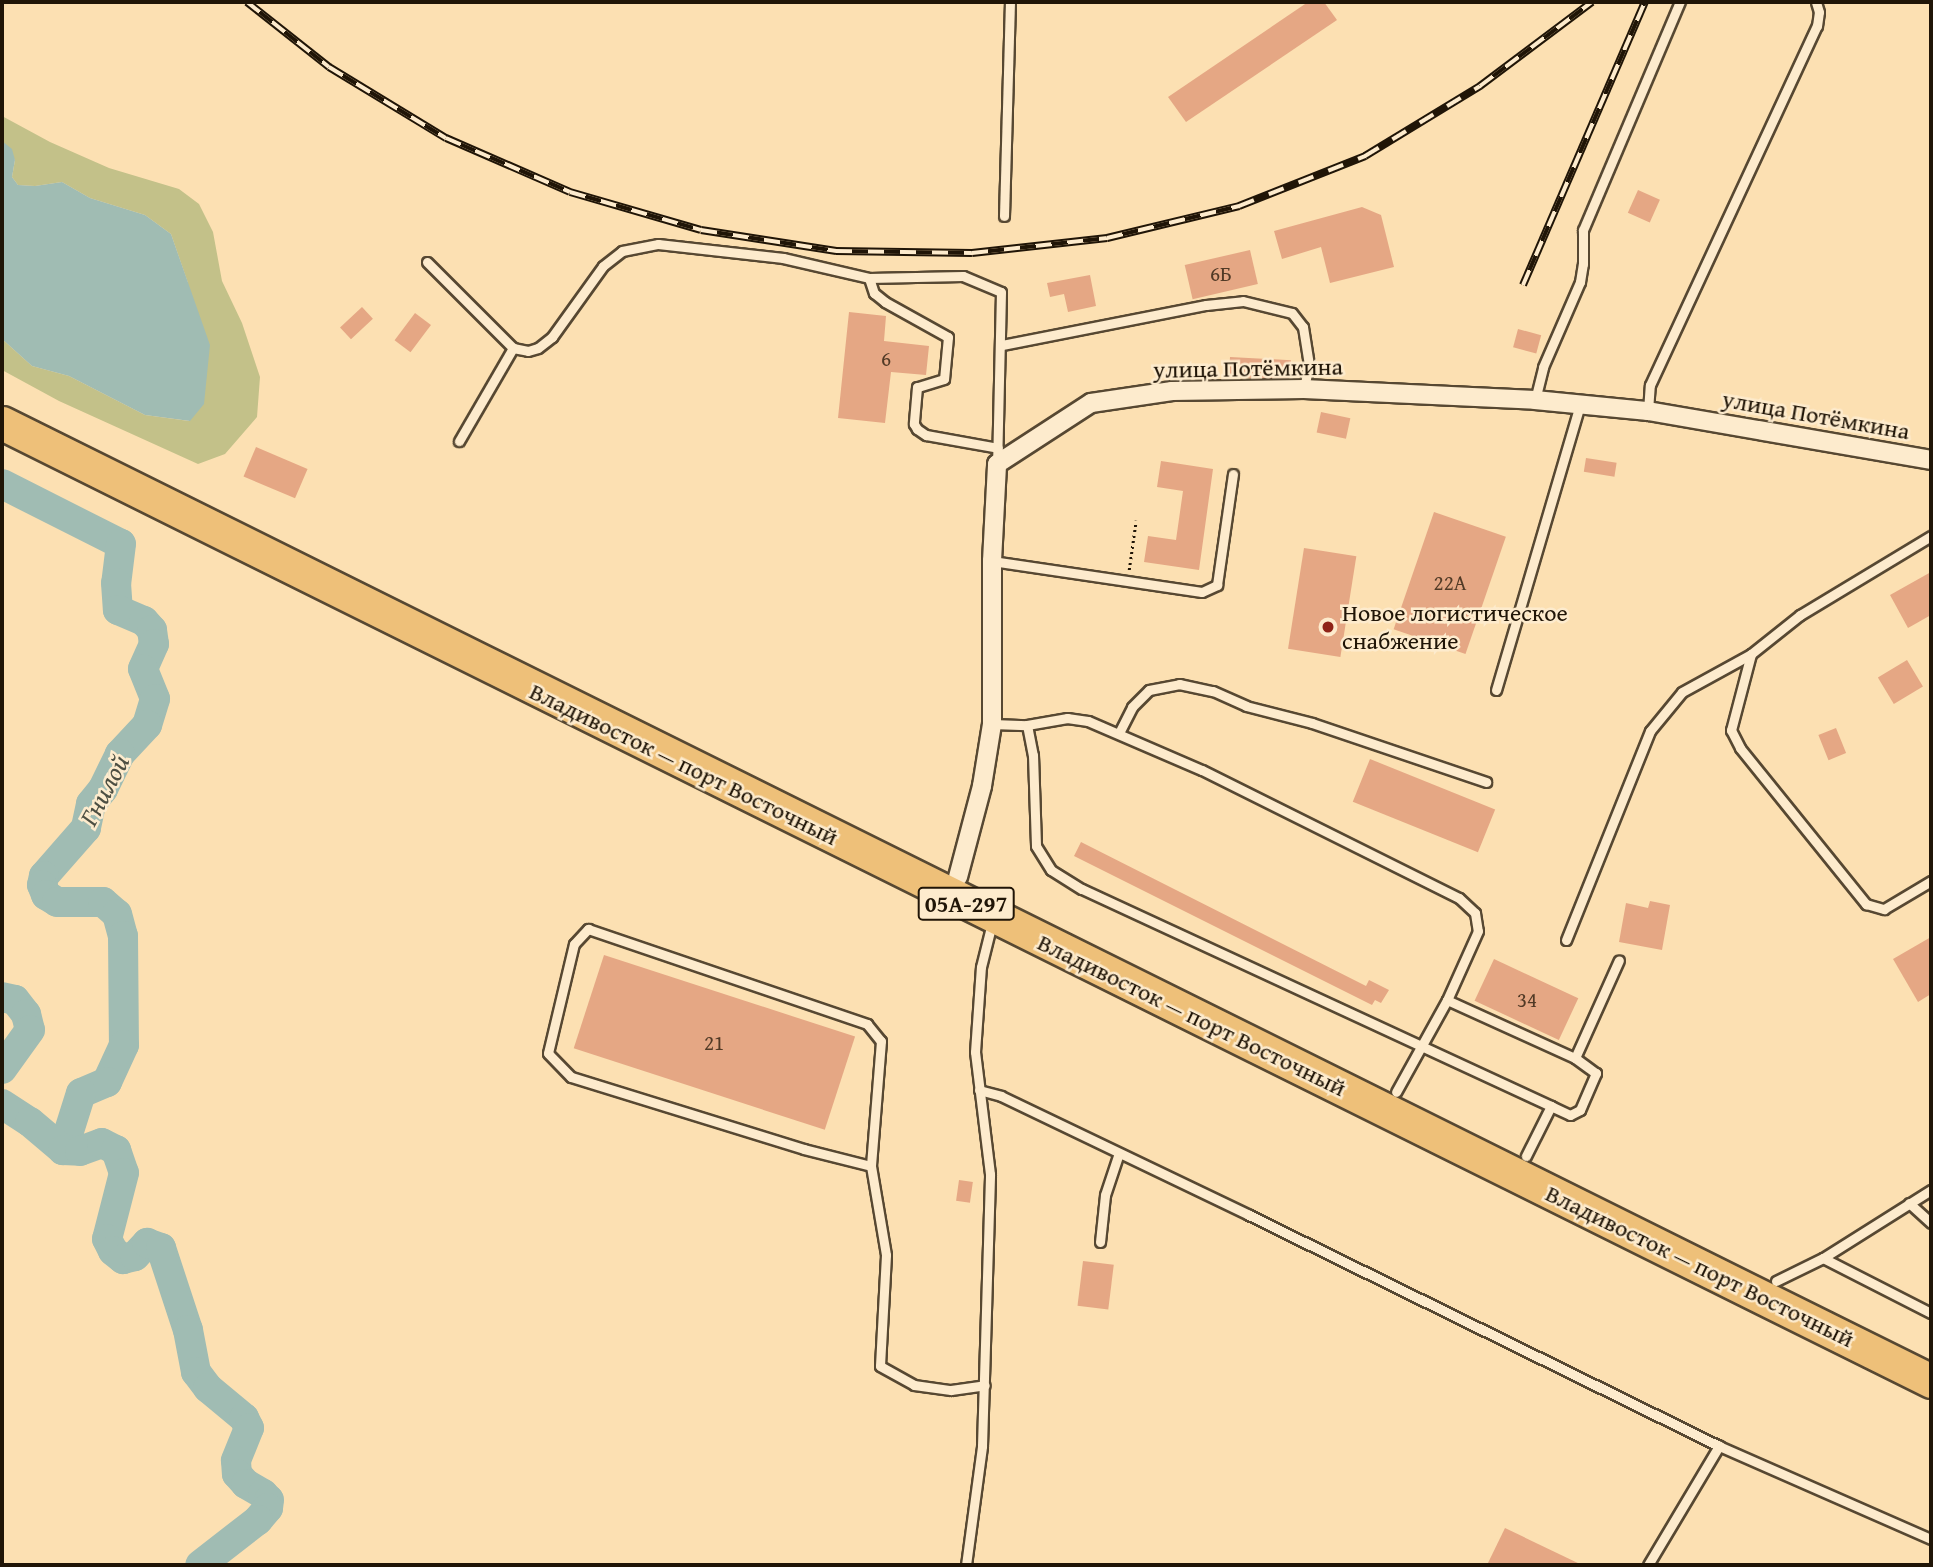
<!DOCTYPE html>
<html>
<head>
<meta charset="utf-8">
<style>
	body { margin:0 }
	#map { position:relative; width:1933px; height:1567px; overflow:hidden; background:#fce0b2; font-family:"Gentium Book Plus",serif }
	div>[style] { position:absolute }
	[style*='--x'] { left:calc(var(--x)*1px); top:calc(var(--y)*1px); width:calc(var(--w)*1px); rotate:calc(var(--a)*1deg) }
	.green>* { inset:0; background:#c3c189 }
	.water>* { inset:0; background:#a0bcb3 }
	.river>* { height:30px; margin:-15px; padding:0 15px; transform-origin:15px; border-radius:15px; background:#a0bcb3 }
	.building>* { inset:0; background:#e5a784; transform-origin:0 0 }
	.path>* { height:2.5px; margin-top:-1.25px; transform-origin:0; background:repeating-linear-gradient(90deg,#201507 0 2px,transparent 0 5.5px) }
	.roads { filter:drop-shadow(2px 0 #574832) drop-shadow(-2px 0 #574832) drop-shadow(0 2px #574832) drop-shadow(0 -2px #574832) }
	.lane>* { height:9px; margin:-4.5px; padding:0 4.5px; transform-origin:4.5px; border-radius:4.5px; background:#fdebcd }
	.street>* { height:18px; margin:-9px; padding:0 9px; transform-origin:9px; border-radius:9px; background:#fdebcd }
	.highway>* { height:33px; margin:-16.5px; padding:0 16.5px; transform-origin:16.5px; border-radius:16.5px; background:#eec079 }
	.rail>* { height:8px; margin-top:-4px; transform-origin:0; background:repeating-linear-gradient(90deg,#fdebcd 0 16px,#201507 0 32px); box-sizing:border-box; border-block:2px solid #201507 }
	.dots>* { width:19px; height:19px; translate:-50% -50%; box-sizing:border-box; border:4px solid #fdebcd; border-radius:50% }
	span { translate:-50% -50%; white-space:nowrap; text-align:center; line-height:1.15; -webkit-text-stroke:5px #fdebcd; paint-order:stroke }
	.number-label { font-size:21px; color:#513a26 }
	.number-label span { -webkit-text-stroke-width:0 }
	.shield-label span { padding:2px 5px; background:#fdebcd; border:2px solid; border-radius:5px; -webkit-text-stroke-width:0 }
	.shield-label { font-size:23px; color:#201507; font-weight:700 }
	.street-label { font-size:24px; color:#201507 }
	.poi-label { font-size:24px; color:#201507 }
	.left { translate:0 -50%; text-align:left }
	.water-label { font-size:26px; color:#4d4f43; font-style:italic }
	.frame { position:absolute; inset:0; border:4px solid #201507; pointer-events:none }
</style>
</head>
<body>
<div id="map">
	<div class="green">
		<div style="clip-path:polygon(2px 116px,50px 142px,109px 168px,179px 189px,199px 204px,213px 232px,222px 281px,242px 323px,260px 377px,257px 417px,225px 454px,198px 464px,59px 401px,2px 370px,2px 339px,32px 366px,69px 376px,145px 415px,189px 421px,188px 283px,171px 234px,145px 215px,90px 198px,62px 182px,35px 186px,18px 185px,12px 177px,15px 160px,2px 141px)"></div>
	</div>
	<div class="water">
		<div style="clip-path:polygon(2px 141px,12px 149px,15px 160px,12px 177px,18px 185px,35px 186px,62px 182px,90px 198px,145px 215px,171px 234px,210px 345px,204px 404px,190px 421px,145px 415px,69px 376px,32px 366px,2px 339px)"></div>
	</div>
	<div class="river">
		<div style="--x:2;--y:484;--w:133;--a:26.8"></div>
		<div style="--x:121;--y:544;--w:39;--a:97"></div>
		<div style="--x:116;--y:583;--w:27;--a:86"></div>
		<div style="--x:118;--y:610;--w:28;--a:23"></div>
		<div style="--x:144;--y:621;--w:12;--a:48"></div>
		<div style="--x:152;--y:630;--w:14;--a:82"></div>
		<div style="--x:154;--y:644;--w:27;--a:114"></div>
		<div style="--x:143;--y:669;--w:32;--a:68"></div>
		<div style="--x:155;--y:699;--w:27;--a:107"></div>
		<div style="--x:147;--y:725;--w:40;--a:133"></div>
		<div style="--x:120;--y:754;--w:39;--a:116"></div>
		<div style="--x:103;--y:789;--w:19;--a:129"></div>
		<div style="--x:91;--y:804;--w:25;--a:102"></div>
		<div style="--x:86;--y:828;--w:64;--a:131.2"></div>
		<div style="--x:44;--y:876;--w:9;--a:103"></div>
		<div style="--x:42;--y:885;--w:11;--a:68"></div>
		<div style="--x:46;--y:895;--w:13;--a:32"></div>
		<div style="--x:57;--y:902;--w:46;--a:0"></div>
		<div style="--x:103;--y:902;--w:18;--a:41"></div>
		<div style="--x:117;--y:914;--w:23;--a:75"></div>
		<div style="--x:123;--y:936;--w:109;--a:89.5"></div>
		<div style="--x:124;--y:1045;--w:41;--a:114.7"></div>
		<div style="--x:107;--y:1082;--w:28;--a:157"></div>
		<div style="--x:81;--y:1093;--w:60;--a:107.5"></div>
		<div style="--x:2;--y:997;--w:13;--a:13"></div>
		<div style="--x:15;--y:1000;--w:18;--a:52"></div>
		<div style="--x:26;--y:1014;--w:16;--a:76"></div>
		<div style="--x:30;--y:1030;--w:48;--a:125.7"></div>
		<div style="--x:2;--y:1104;--w:33;--a:33"></div>
		<div style="--x:30;--y:1122;--w:43;--a:40.3"></div>
		<div style="--x:63;--y:1150;--w:17;--a:3"></div>
		<div style="--x:80;--y:1151;--w:23;--a:-20"></div>
		<div style="--x:102;--y:1143;--w:16;--a:27"></div>
		<div style="--x:116;--y:1150;--w:24;--a:71"></div>
		<div style="--x:124;--y:1173;--w:68;--a:104.4"></div>
		<div style="--x:107;--y:1239;--w:13;--a:63"></div>
		<div style="--x:113;--y:1251;--w:13;--a:39"></div>
		<div style="--x:123;--y:1259;--w:12;--a:-14"></div>
		<div style="--x:135;--y:1256;--w:18;--a:-47"></div>
		<div style="--x:147;--y:1243;--w:15;--a:20"></div>
		<div style="--x:161;--y:1248;--w:86;--a:71.8"></div>
		<div style="--x:188;--y:1330;--w:43;--a:79.2"></div>
		<div style="--x:196;--y:1372;--w:20;--a:53"></div>
		<div style="--x:208;--y:1388;--w:47;--a:39.8"></div>
		<div style="--x:244;--y:1418;--w:11;--a:63"></div>
		<div style="--x:249;--y:1428;--w:35;--a:112"></div>
		<div style="--x:236;--y:1461;--w:13;--a:86"></div>
		<div style="--x:237;--y:1474;--w:13;--a:48"></div>
		<div style="--x:246;--y:1484;--w:20;--a:30"></div>
		<div style="--x:263;--y:1494;--w:8;--a:45"></div>
		<div style="--x:269;--y:1500;--w:8;--a:97"></div>
		<div style="--x:268;--y:1508;--w:16;--a:130"></div>
		<div style="--x:258;--y:1520;--w:73;--a:142.2"></div>
	</div>
	<div class="building">
		<div style="clip-path:polygon(1308px 2px,1324px 2px,1337px 20px,1186px 122px,1168px 97px)"></div>
		<div style="left:1638px;top:190px;width:24px;height:25px;rotate:24deg"></div>
		<div style="clip-path:polygon(1362px 207px,1381px 215px,1394px 267px,1330px 283px,1321px 247px,1282px 259px,1274px 231px)"></div>
		<div style="left:1250px;top:250px;width:35px;height:67px;rotate:77deg"></div>
		<div style="clip-path:polygon(1090px 275px,1096px 306px,1068px 312px,1064px 294px,1050px 297px,1047px 283px)"></div>
		<div style="left:362px;top:307px;width:16px;height:30px;rotate:47deg"></div>
		<div style="clip-path:polygon(849px 312px,886px 316px,884px 341px,929px 346px,926px 375px,891px 372px,885px 423px,838px 418px)"></div>
		<div style="left:415px;top:313px;width:20px;height:34px;rotate:37deg"></div>
		<div style="left:1518px;top:329px;width:24px;height:19px;rotate:15deg"></div>
		<div style="left:1230px;top:357px;width:61px;height:20px;rotate:3deg"></div>
		<div style="left:1321px;top:412px;width:30px;height:21px;rotate:12deg"></div>
		<div style="left:256px;top:447px;width:56px;height:32px;rotate:23deg"></div>
		<div style="left:1586px;top:458px;width:31px;height:14px;rotate:9deg"></div>
		<div style="clip-path:polygon(1161px 461px,1213px 469px,1199px 570px,1144px 562px,1148px 536px,1176px 540px,1183px 491px,1157px 487px)"></div>
		<div style="left:1434px;top:512px;width:76px;height:124px;rotate:19deg"></div>
		<div style="left:1304px;top:548px;width:53px;height:102px;rotate:9deg"></div>
		<div style="clip-path:polygon(1931px 572px,1931px 615px,1908px 628px,1890px 595px)"></div>
		<div style="left:1907px;top:660px;width:31px;height:34px;rotate:59deg"></div>
		<div style="left:1836px;top:728px;width:27px;height:19px;rotate:68deg"></div>
		<div style="left:1370px;top:759px;width:135px;height:46px;rotate:22deg"></div>
		<div style="clip-path:polygon(1081px 842px,1366px 986px,1369px 980px,1389px 990px,1381px 1003px,1375px 1000px,1372px 1005px,1074px 856px)"></div>
		<div style="clip-path:polygon(1650px 901px,1670px 905px,1662px 950px,1619px 942px,1626px 903px,1648px 908px)"></div>
		<div style="clip-path:polygon(1931px 937px,1931px 994px,1918px 1002px,1893px 959px)"></div>
		<div style="left:604px;top:955px;width:264px;height:98px;rotate:18deg"></div>
		<div style="left:1494px;top:959px;width:93px;height:46px;rotate:25deg"></div>
		<div style="left:959px;top:1180px;width:14px;height:21px;rotate:8deg"></div>
		<div style="left:1083px;top:1261px;width:31px;height:45px;rotate:7deg"></div>
		<div style="clip-path:polygon(1505px 1528px,1582px 1565px,1487px 1565px)"></div>
	</div>
	<div class="path">
		<div style="--x:1129;--y:570;--w:50;--a:-82"></div>
	</div>
	<div class="roads">
		<div class="lane">
			<div style="--x:1004;--y:216;--w:214;--a:-88.4"></div>
			<div style="--x:427;--y:262;--w:122;--a:45"></div>
			<div style="--x:513;--y:348;--w:15;--a:11"></div>
			<div style="--x:528;--y:351;--w:10;--a:-17"></div>
			<div style="--x:538;--y:348;--w:18;--a:-38"></div>
			<div style="--x:552;--y:337;--w:87;--a:-54.3"></div>
			<div style="--x:603;--y:266;--w:24;--a:-38"></div>
			<div style="--x:622;--y:251;--w:37;--a:-11"></div>
			<div style="--x:658;--y:244;--w:126;--a:6.4"></div>
			<div style="--x:783;--y:258;--w:88;--a:13.1"></div>
			<div style="--x:869;--y:278;--w:94;--a:-1.2"></div>
			<div style="--x:963;--y:276;--w:41;--a:22.8"></div>
			<div style="--x:1001;--y:292;--w:170;--a:91.3"></div>
			<div style="--x:869;--y:278;--w:16;--a:72"></div>
			<div style="--x:874;--y:293;--w:14;--a:39"></div>
			<div style="--x:885;--y:302;--w:72;--a:29.1"></div>
			<div style="--x:948;--y:337;--w:42;--a:95.4"></div>
			<div style="--x:944;--y:379;--w:28;--a:163"></div>
			<div style="--x:917;--y:387;--w:37;--a:95"></div>
			<div style="--x:914;--y:424;--w:6;--a:59"></div>
			<div style="--x:917;--y:429;--w:11;--a:34"></div>
			<div style="--x:926;--y:435;--w:73;--a:10.2"></div>
			<div style="--x:1002;--y:345;--w:208;--a:-11.1"></div>
			<div style="--x:1206;--y:305;--w:37;--a:-6"></div>
			<div style="--x:1243;--y:301;--w:50;--a:13.8"></div>
			<div style="--x:1292;--y:313;--w:18;--a:52"></div>
			<div style="--x:1303;--y:327;--w:36;--a:81"></div>
			<div style="--x:1309;--y:363;--w:26;--a:101"></div>
			<div style="--x:1535;--y:400;--w:34;--a:-76"></div>
			<div style="--x:1543;--y:367;--w:93;--a:-66.5"></div>
			<div style="--x:1580;--y:282;--w:18;--a:-81"></div>
			<div style="--x:1583;--y:264;--w:34;--a:-90"></div>
			<div style="--x:1583;--y:230;--w:248;--a:-67"></div>
			<div style="--x:1648;--y:411;--w:26;--a:-86"></div>
			<div style="--x:1650;--y:385;--w:396;--a:-65.1"></div>
			<div style="--x:1817;--y:26;--w:14;--a:-82"></div>
			<div style="--x:1819;--y:12;--w:10;--a:-107"></div>
			<div style="--x:459;--y:441;--w:108;--a:-59.9"></div>
			<div style="--x:992;--y:561;--w:212;--a:8.4"></div>
			<div style="--x:1202;--y:592;--w:17;--a:-25"></div>
			<div style="--x:1217;--y:585;--w:112;--a:-81.8"></div>
			<div style="--x:1751;--y:654;--w:79;--a:104.7"></div>
			<div style="--x:1731;--y:730;--w:20;--a:63"></div>
			<div style="--x:1740;--y:748;--w:201;--a:51.1"></div>
			<div style="--x:1866;--y:904;--w:19;--a:16"></div>
			<div style="--x:1884;--y:909;--w:55;--a:-30.8"></div>
			<div style="--x:1496;--y:690;--w:298;--a:-73.6"></div>
			<div style="--x:992;--y:724;--w:35;--a:2"></div>
			<div style="--x:1027;--y:725;--w:41;--a:-9.9"></div>
			<div style="--x:1067;--y:718;--w:21;--a:8"></div>
			<div style="--x:1088;--y:721;--w:124;--a:23.3"></div>
			<div style="--x:1202;--y:770;--w:287;--a:26.5"></div>
			<div style="--x:1459;--y:898;--w:22;--a:43"></div>
			<div style="--x:1475;--y:913;--w:18;--a:81"></div>
			<div style="--x:1478;--y:931;--w:76;--a:114.2"></div>
			<div style="--x:1447;--y:1000;--w:105;--a:119"></div>
			<div style="--x:1027;--y:725;--w:31;--a:79"></div>
			<div style="--x:1033;--y:755;--w:91;--a:88.1"></div>
			<div style="--x:1036;--y:846;--w:28;--a:58"></div>
			<div style="--x:1051;--y:870;--w:36;--a:32"></div>
			<div style="--x:1082;--y:889;--w:517;--a:24.83"></div>
			<div style="--x:1119;--y:733;--w:29;--a:-63"></div>
			<div style="--x:1132;--y:707;--w:24;--a:-45"></div>
			<div style="--x:1149;--y:690;--w:31;--a:-11"></div>
			<div style="--x:1179;--y:684;--w:35;--a:12"></div>
			<div style="--x:1213;--y:691;--w:36;--a:24"></div>
			<div style="--x:1246;--y:706;--w:68;--a:14.4"></div>
			<div style="--x:1312;--y:723;--w:184;--a:18.7"></div>
			<div style="--x:1566;--y:940;--w:225;--a:-68.1"></div>
			<div style="--x:1650;--y:731;--w:50;--a:-50.6"></div>
			<div style="--x:1682;--y:692;--w:79;--a:-28.8"></div>
			<div style="--x:1751;--y:654;--w:63;--a:-38.5"></div>
			<div style="--x:1800;--y:615;--w:153;--a:-31.1"></div>
			<div style="--x:1447;--y:1000;--w:141;--a:24.4"></div>
			<div style="--x:1575;--y:1058;--w:26;--a:36"></div>
			<div style="--x:1596;--y:1073;--w:40;--a:113.4"></div>
			<div style="--x:1580;--y:1110;--w:11;--a:153"></div>
			<div style="--x:1570;--y:1115;--w:21;--a:-155"></div>
			<div style="--x:1551;--y:1106;--w:56;--a:116.6"></div>
			<div style="--x:1575;--y:1058;--w:107;--a:-65.8"></div>
			<div style="--x:979;--y:1090;--w:23;--a:15"></div>
			<div style="--x:1001;--y:1096;--w:275;--a:25.6"></div>
			<div style="--x:1249;--y:1215;--w:524;--a:26.17"></div>
			<div style="--x:1719;--y:1446;--w:232;--a:23.7"></div>
			<div style="--x:871;--y:1166;--w:69;--a:-165.8"></div>
			<div style="--x:804;--y:1149;--w:244;--a:-162.8"></div>
			<div style="--x:571;--y:1077;--w:33;--a:-134"></div>
			<div style="--x:548;--y:1053;--w:112;--a:-76.6"></div>
			<div style="--x:574;--y:944;--w:21;--a:-47"></div>
			<div style="--x:588;--y:929;--w:295;--a:18.8"></div>
			<div style="--x:867;--y:1024;--w:22;--a:51"></div>
			<div style="--x:881;--y:1041;--w:125;--a:94.6"></div>
			<div style="--x:871;--y:1166;--w:90;--a:80.4"></div>
			<div style="--x:886;--y:1255;--w:111;--a:93.1"></div>
			<div style="--x:880;--y:1366;--w:39;--a:29"></div>
			<div style="--x:914;--y:1385;--w:37;--a:8"></div>
			<div style="--x:951;--y:1390;--w:34;--a:-8"></div>
			<div style="--x:1909;--y:1203;--w:30;--a:42"></div>
			<div style="--x:1100;--y:1242;--w:47;--a:-83.9"></div>
			<div style="--x:1105;--y:1195;--w:44;--a:-71.6"></div>
			<div style="--x:1823;--y:1258;--w:121;--a:27"></div>
			<div style="--x:1776;--y:1281;--w:52;--a:-26.1"></div>
			<div style="--x:1823;--y:1258;--w:128;--a:-32.2"></div>
			<div style="--x:966;--y:1565;--w:120;--a:-82.3"></div>
			<div style="--x:982;--y:1446;--w:272;--a:-88.3"></div>
			<div style="--x:990;--y:1174;--w:123;--a:-97"></div>
			<div style="--x:975;--y:1052;--w:85;--a:-86"></div>
			<div style="--x:981;--y:967;--w:45;--a:-76"></div>
			<div style="--x:1648;--y:1565;--w:139;--a:-59.2"></div>
		</div>
		<div class="street">
			<div style="--x:958;--y:877;--w:94;--a:-75.2"></div>
			<div style="--x:982;--y:786;--w:63;--a:-80.8"></div>
			<div style="--x:992;--y:724;--w:163;--a:-90"></div>
			<div style="--x:992;--y:561;--w:97;--a:-87"></div>
			<div style="--x:997;--y:464;--w:112;--a:-33"></div>
			<div style="--x:1091;--y:403;--w:82;--a:-8.4"></div>
			<div style="--x:1172;--y:391;--w:132;--a:-0.9"></div>
			<div style="--x:1304;--y:389;--w:231;--a:2.7"></div>
			<div style="--x:1535;--y:400;--w:114;--a:5.6"></div>
			<div style="--x:1648;--y:411;--w:287;--a:9.8"></div>
		</div>
		<div class="highway">
			<div style="--x:2;--y:423;--w:2154;--a:26.41"></div>
		</div>
	</div>
	<div class="rail">
		<div style="--x:247;--y:2;--w:105;--a:38.4"></div>
		<div style="--x:329;--y:67;--w:137;--a:31.3"></div>
		<div style="--x:446;--y:138;--w:135;--a:23.5"></div>
		<div style="--x:570;--y:192;--w:136;--a:16.2"></div>
		<div style="--x:701;--y:230;--w:137;--a:8.8"></div>
		<div style="--x:836;--y:251;--w:136;--a:0.8"></div>
		<div style="--x:972;--y:253;--w:136;--a:-6.3"></div>
		<div style="--x:1107;--y:238;--w:136;--a:-13.6"></div>
		<div style="--x:1239;--y:206;--w:136;--a:-21.6"></div>
		<div style="--x:1365;--y:156;--w:135;--a:-31.3"></div>
		<div style="--x:1480;--y:86;--w:140;--a:-36.9"></div>
		<div style="--x:1523;--y:285;--w:308;--a:-66.7"></div>
	</div>
	<div class="dots">
		<div style="left:1328px;top:627px;background:#8f2418"></div>
	</div>
	<div class="number-label">
		<span style="left:1221px;top:274px">6Б</span>
		<span style="left:886px;top:359px">6</span>
		<span style="left:1450px;top:583px">22А</span>
		<span style="left:1527px;top:1000px">34</span>
		<span style="left:714px;top:1043px">21</span>
	</div>
	<div class="shield-label">
		<span style="left:966px;top:904px">05А-297</span>
	</div>
	<div class="street-label">
		<span style="left:1248px;top:368px;rotate:-1deg">улица Потёмкина</span>
		<span style="left:1816px;top:415px;rotate:10deg">улица Потёмкина</span>
		<span style="left:684px;top:764px;rotate:26deg">Владивосток — порт Восточный</span>
		<span style="left:1192px;top:1015px;rotate:26deg">Владивосток — порт Восточный</span>
		<span style="left:1700px;top:1266px;rotate:26deg">Владивосток — порт Восточный</span>
	</div>
	<div class="poi-label">
		<span class="left" style="left:1342px;top:627px">Новое логистическое<br>снабжение</span>
	</div>
	<div class="water-label">
		<span style="left:104px;top:790px;rotate:-62deg">Гнилой</span>
	</div>
	<div class="frame"></div>
</div>
</body>
</html>
